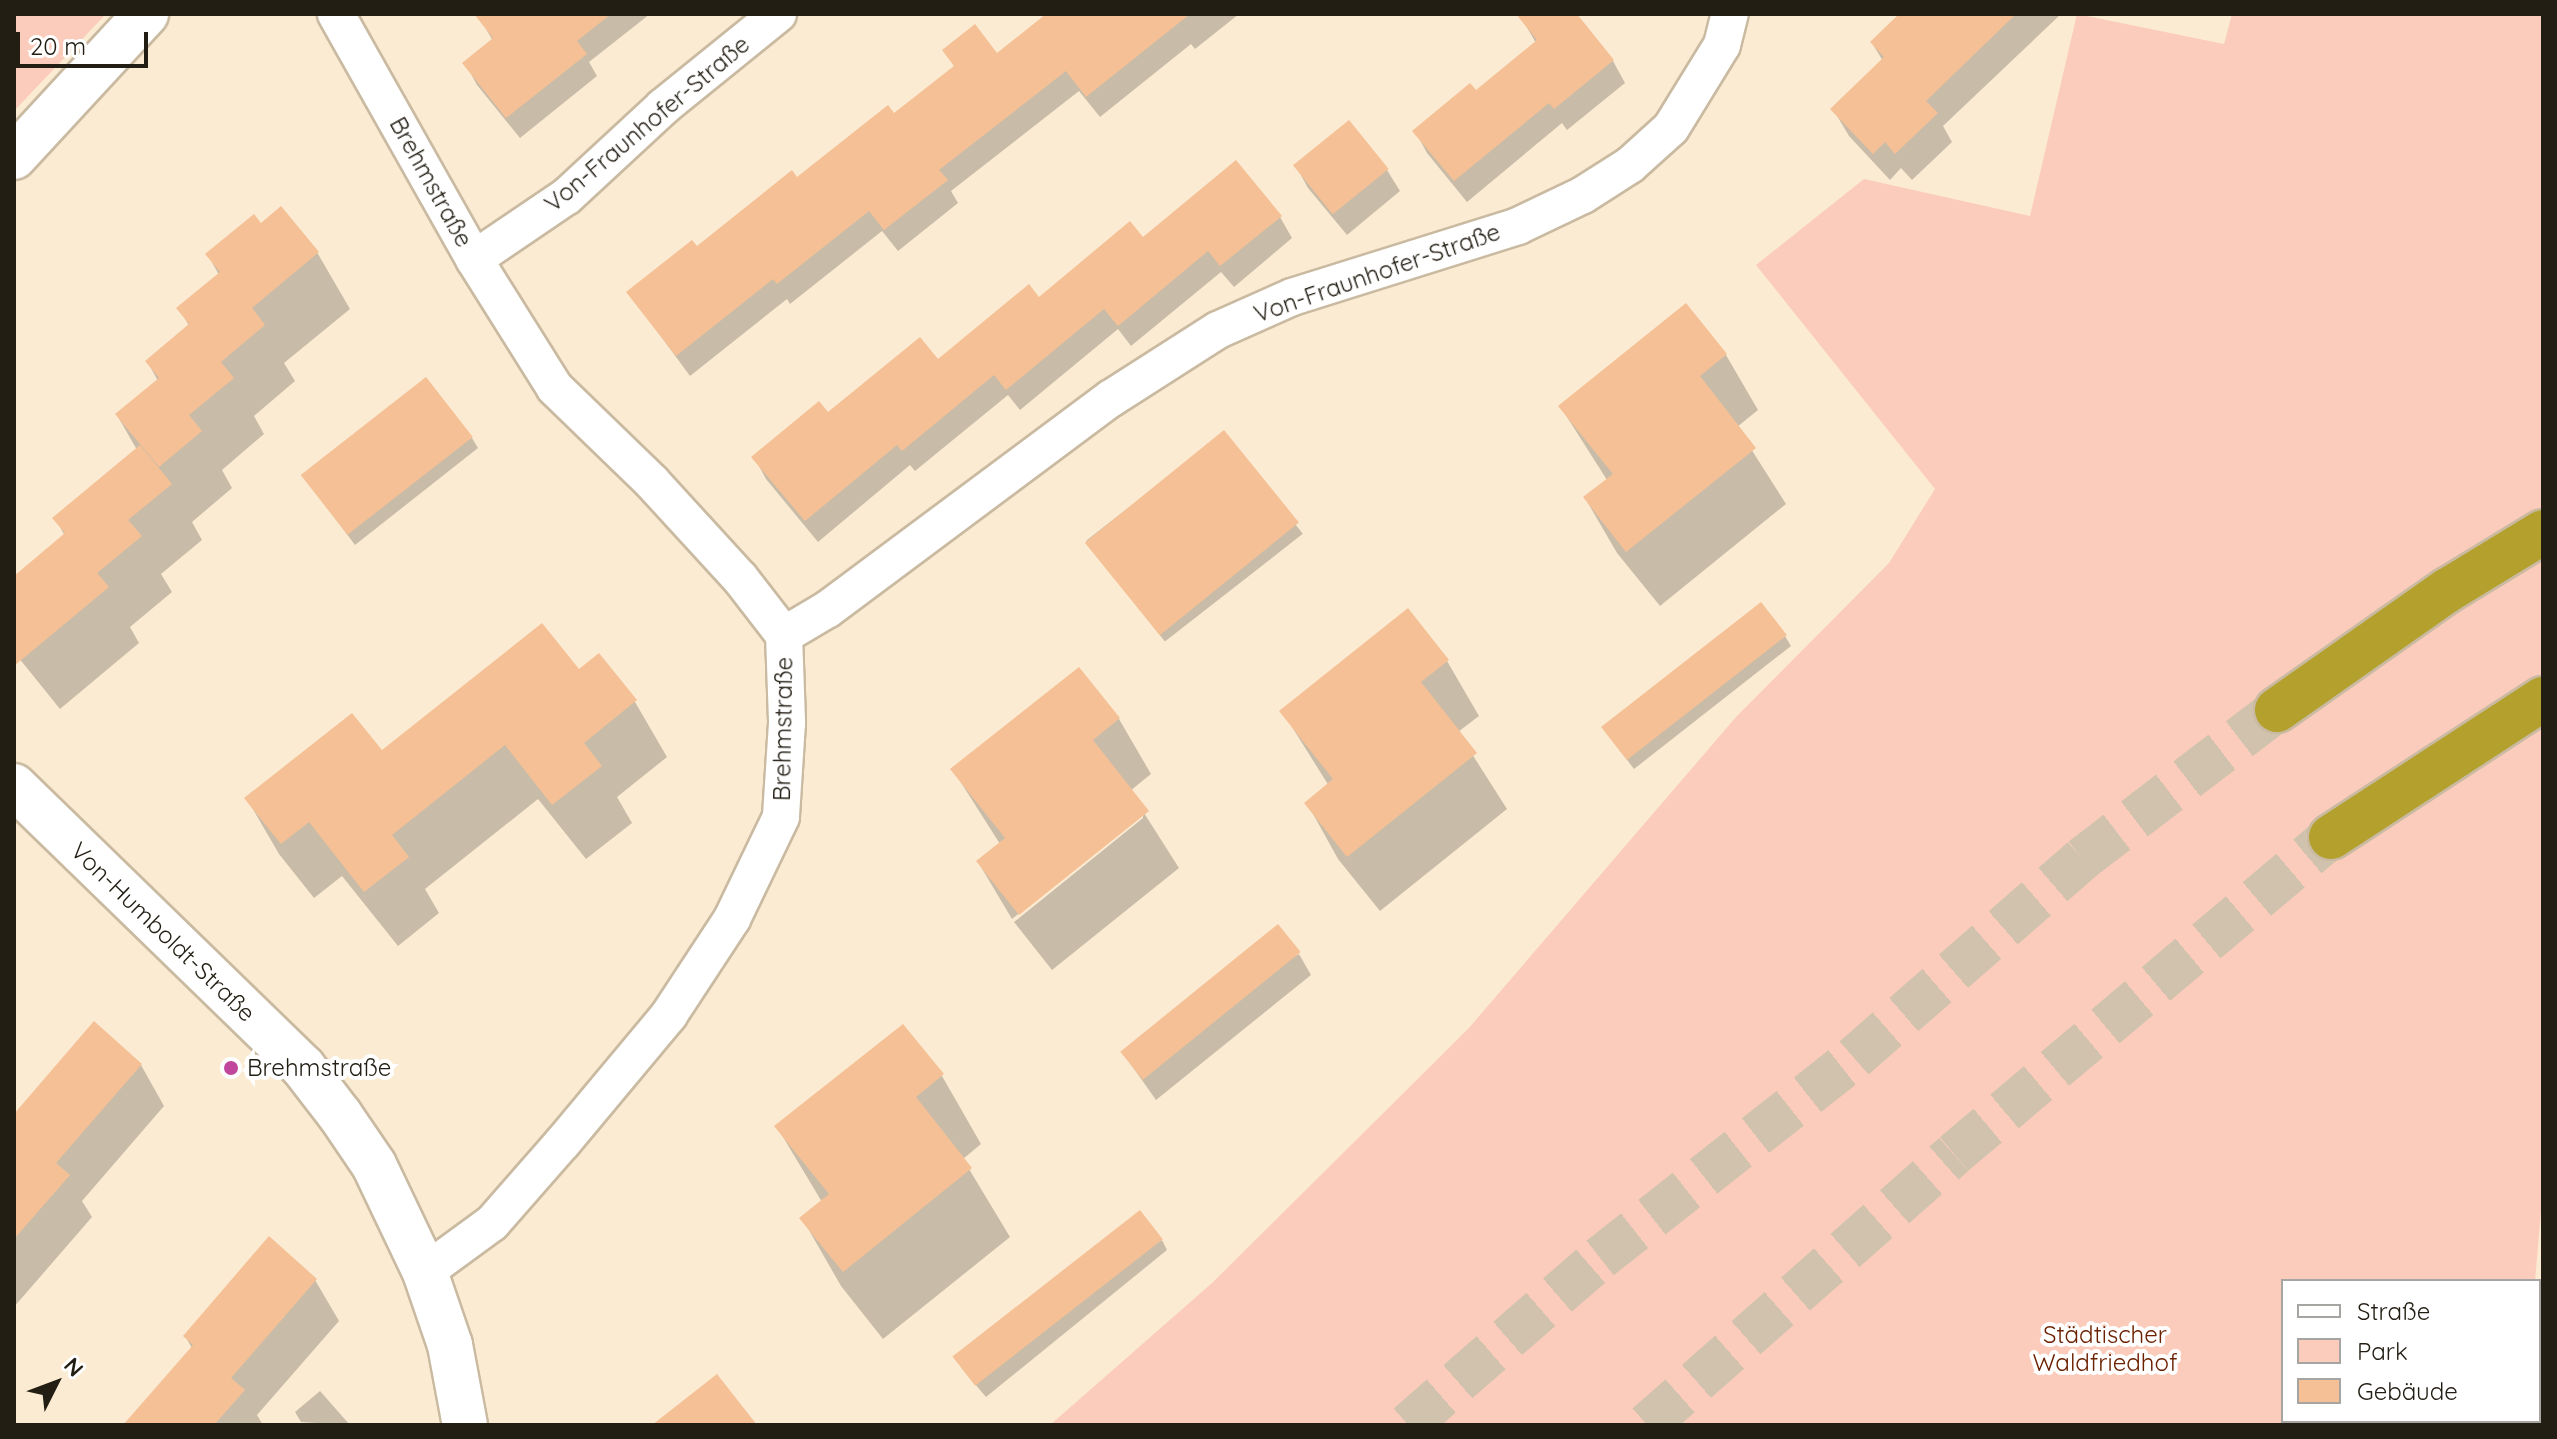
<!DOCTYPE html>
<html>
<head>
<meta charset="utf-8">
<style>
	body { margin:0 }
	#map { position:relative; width:2557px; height:1439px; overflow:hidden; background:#fbebd2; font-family:Quicksand,sans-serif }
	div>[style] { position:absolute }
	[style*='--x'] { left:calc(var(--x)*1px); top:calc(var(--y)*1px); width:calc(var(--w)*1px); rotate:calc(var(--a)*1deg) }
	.green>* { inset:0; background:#fbccbb }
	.shadow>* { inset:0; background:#0003; transform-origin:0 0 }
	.building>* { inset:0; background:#f5c095; transform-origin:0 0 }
	.motorway-tunnel>* { height:44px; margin-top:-22px; transform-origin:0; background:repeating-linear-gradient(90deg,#d0c2ac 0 44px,transparent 0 66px) }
	.roads { filter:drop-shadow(2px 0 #c9baa1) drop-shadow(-2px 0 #c9baa1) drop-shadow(0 2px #c9baa1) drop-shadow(0 -2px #c9baa1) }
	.minor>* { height:36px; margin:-18px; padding:0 18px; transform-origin:18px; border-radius:18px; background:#fff }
	.tertiary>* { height:44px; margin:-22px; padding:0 22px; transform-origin:22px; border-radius:22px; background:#fff }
	.motorway>* { height:44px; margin:-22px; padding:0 22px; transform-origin:22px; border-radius:22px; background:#b3a02d }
	.dots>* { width:22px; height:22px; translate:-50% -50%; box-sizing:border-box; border:4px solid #fff; border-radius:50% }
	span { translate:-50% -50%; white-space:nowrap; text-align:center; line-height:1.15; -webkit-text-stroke:8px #fff; paint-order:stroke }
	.street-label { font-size:24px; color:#231e14 }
	.poi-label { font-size:24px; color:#231e14 }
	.left { translate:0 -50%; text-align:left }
	.park-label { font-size:24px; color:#6b2100 }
	.frame { position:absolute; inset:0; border:16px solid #231e14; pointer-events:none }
	.legend { position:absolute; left:2281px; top:1279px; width:260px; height:144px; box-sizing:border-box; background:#fff; border:2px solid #a7a5a1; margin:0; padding:10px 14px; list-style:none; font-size:24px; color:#231e14 }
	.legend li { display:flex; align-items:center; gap:16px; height:40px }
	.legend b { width:40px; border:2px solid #a7a5a1 }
	.north { position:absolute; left:16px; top:1343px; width:80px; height:80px; -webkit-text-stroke:6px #fff; paint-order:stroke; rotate:48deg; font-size:22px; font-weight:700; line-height:32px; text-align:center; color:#231e14 }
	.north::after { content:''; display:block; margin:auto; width:28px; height:36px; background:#231e14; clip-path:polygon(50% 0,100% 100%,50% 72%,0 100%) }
	.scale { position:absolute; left:16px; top:32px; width:132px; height:36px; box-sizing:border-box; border:4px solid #231e14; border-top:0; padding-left:10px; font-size:24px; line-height:28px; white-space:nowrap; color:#231e14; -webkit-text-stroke:6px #fff; paint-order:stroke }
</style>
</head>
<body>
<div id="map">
	<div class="green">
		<div style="clip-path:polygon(14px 14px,106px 14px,14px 111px)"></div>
		<div style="clip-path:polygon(2077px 14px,2224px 44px,2232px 14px,2543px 14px,2543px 1188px,2535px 1281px,2283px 1281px,2283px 1421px,2303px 1421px,2303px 1425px,1050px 1425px,1212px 1283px,1468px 1029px,1736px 717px,1889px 563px,1935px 489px,1756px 265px,1864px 179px,2030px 216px)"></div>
	</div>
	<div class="shadow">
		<div style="clip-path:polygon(487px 14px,650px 14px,589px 62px,597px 76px,520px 138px,477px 85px,465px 63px,493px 41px,480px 19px)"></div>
		<div style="clip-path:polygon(1050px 14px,1239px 14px,1195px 49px,1191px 44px,1100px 117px,1079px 91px,951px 191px,958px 203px,898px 251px,882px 231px,790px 304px,787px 299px,690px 376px,629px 293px,894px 116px,955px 68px,945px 50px,997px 55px)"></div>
		<div style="clip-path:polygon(1528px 14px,1574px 14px,1613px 61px,1625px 83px,1567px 130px,1562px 123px,1467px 202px,1427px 153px,1415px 131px,1476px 93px,1536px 43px,1522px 19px)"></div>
		<div style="clip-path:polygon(1902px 14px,2061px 14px,1943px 126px,1952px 142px,1912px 180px,1901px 168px,1890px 180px,1849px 136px,1833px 109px,1883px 61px,1872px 43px)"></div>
		<div style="clip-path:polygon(1296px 166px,1387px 170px,1400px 191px,1347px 235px,1308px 188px)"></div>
		<div style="clip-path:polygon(280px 209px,318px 254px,350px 309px,284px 363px,295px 381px,254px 416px,264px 434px,222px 470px,232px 488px,192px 522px,202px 540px,161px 574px,172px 592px,130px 627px,139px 643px,60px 709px,14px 652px,14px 578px,65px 536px,55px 518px,137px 450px,117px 415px,158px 381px,147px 361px,189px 326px,179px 308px,219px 275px,208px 255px,261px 225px)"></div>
		<div style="clip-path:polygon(1280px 217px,1292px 238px,1234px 287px,1221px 272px,1131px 346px,1118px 329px,1020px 410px,1008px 395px,915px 471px,910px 465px,818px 542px,766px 479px,754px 457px,828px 415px,937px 361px,1142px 239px)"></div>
		<div style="clip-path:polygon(1686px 306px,1726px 355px,1758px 410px,1737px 427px,1786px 504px,1660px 606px,1617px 553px,1585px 498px,1607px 480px,1560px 406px)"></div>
		<div style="left:1224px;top:433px;width:128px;height:175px;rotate:52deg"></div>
		<div style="clip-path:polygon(472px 438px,478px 448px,355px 545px,304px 477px)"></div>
		<div style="clip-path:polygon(1785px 636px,1791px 646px,1634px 769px,1611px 739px)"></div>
		<div style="clip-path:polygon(1447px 661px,1479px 716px,1458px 732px,1507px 809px,1380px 911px,1338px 859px,1307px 803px,1329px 786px,1282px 711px)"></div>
		<div style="clip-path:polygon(1079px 670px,1119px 719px,1151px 774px,1130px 791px,1179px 868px,1052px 970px,1014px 922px,1143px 818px,1143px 813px,1012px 919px,978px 862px,1000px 844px,953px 770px)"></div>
		<div style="clip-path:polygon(578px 672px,635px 702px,667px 757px,617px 797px,632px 823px,586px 859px,538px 799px,425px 889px,439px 913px,398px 946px,342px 876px,314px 898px,279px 854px,247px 799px,381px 752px)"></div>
		<div style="clip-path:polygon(1299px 954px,1311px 975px,1156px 1100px,1122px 1052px)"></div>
		<div style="clip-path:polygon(903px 1026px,942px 1076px,981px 1144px,963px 1159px,1010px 1237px,883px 1339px,841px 1286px,802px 1218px,822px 1202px,777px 1127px)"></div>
		<div style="clip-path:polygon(141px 1065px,164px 1106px,82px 1201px,92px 1217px,14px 1307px,14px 1117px)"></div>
		<div style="clip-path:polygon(1162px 1240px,1167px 1250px,986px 1397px,963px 1370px,957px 1360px)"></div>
		<div style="clip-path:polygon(315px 1280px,339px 1321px,257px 1415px,263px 1425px,126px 1425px,192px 1348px,185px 1336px)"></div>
		<div style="clip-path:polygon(320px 1391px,350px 1425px,301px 1422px,295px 1412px)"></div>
	</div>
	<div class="building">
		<div style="clip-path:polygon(474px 14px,611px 14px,577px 41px,587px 54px,506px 118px,462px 63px,493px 38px)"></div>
		<div style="clip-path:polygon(1046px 14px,1190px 14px,1086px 97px,1066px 71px,939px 170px,948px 180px,884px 230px,869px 211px,777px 284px,773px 279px,676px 356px,626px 292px,692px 240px,697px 246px,792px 170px,797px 177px,888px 105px,894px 113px,954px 66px,942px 50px,975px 24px,997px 53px)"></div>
		<div style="clip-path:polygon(1516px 14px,1577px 14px,1614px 60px,1554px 109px,1549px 103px,1454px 181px,1412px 131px,1470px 83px,1476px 90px,1537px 40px)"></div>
		<div style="clip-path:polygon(1899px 14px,2016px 14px,1926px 101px,1938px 113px,1895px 154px,1885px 142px,1873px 154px,1830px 109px,1884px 57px,1870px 42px)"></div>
		<div style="left:1349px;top:120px;width:63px;height:72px;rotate:51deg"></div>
		<div style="clip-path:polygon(1236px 160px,1282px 216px,1220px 266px,1208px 251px,1118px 326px,1104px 309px,1006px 390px,994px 375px,902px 451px,897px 445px,805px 521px,751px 457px,819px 401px,828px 412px,920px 337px,938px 359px,1029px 284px,1039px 297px,1130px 221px,1143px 237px)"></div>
		<div style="clip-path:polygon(281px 206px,319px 252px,252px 308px,265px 325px,221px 362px,234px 378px,189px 415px,202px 431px,159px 467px,115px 414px,159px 378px,145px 361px,189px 324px,176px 308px,220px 272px,205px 254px,254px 214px,261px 223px)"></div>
		<div style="clip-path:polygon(1686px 303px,1727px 354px,1700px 376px,1756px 448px,1626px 552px,1583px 497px,1613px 474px,1558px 406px)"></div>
		<div style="left:426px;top:377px;width:76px;height:159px;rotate:52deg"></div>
		<div style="left:1224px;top:430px;width:119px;height:179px;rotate:51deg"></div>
		<div style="clip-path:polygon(140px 445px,172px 484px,128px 520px,142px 536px,97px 573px,109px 587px,14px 666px,14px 576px,65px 533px,52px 518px)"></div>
		<div style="left:1761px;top:602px;width:42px;height:203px;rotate:52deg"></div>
		<div style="clip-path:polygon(1408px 608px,1449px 660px,1421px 682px,1477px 753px,1347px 857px,1304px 803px,1333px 779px,1279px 711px)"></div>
		<div style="clip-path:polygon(542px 623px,579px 669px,599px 653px,637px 700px,584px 743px,602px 766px,552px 805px,505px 745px,392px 835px,409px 857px,364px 892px,309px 822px,281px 844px,244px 798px,352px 713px,382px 750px)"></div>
		<div style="clip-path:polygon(1079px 667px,1120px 718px,1093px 740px,1149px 811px,1019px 915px,976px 861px,1005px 838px,950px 769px)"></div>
		<div style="left:1278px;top:924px;width:36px;height:203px;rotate:51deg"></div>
		<div style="clip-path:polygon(94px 1021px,142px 1064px,56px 1163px,70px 1175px,14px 1239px,14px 1114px)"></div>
		<div style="clip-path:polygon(903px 1024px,944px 1074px,916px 1097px,972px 1168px,843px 1272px,799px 1218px,829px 1194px,774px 1126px)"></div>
		<div style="left:1140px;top:1210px;width:37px;height:238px;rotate:52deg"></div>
		<div style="clip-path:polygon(269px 1236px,317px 1279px,231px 1378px,245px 1390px,214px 1425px,123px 1425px,193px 1345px,183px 1336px)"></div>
		<div style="clip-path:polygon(717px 1374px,757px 1425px,652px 1425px)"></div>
	</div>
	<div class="motorway-tunnel">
		<div style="--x:1408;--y:1425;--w:254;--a:-41"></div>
		<div style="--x:1600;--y:1258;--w:323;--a:-38.2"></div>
		<div style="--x:1854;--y:1058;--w:303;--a:-41.1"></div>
		<div style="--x:2082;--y:859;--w:245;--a:-37.4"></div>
		<div style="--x:1647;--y:1425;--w:409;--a:-41.4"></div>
		<div style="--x:1954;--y:1154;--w:493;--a:-40.1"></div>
	</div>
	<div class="roads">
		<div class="minor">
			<div style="--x:336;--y:14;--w:281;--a:60.6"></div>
			<div style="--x:474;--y:259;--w:152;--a:57.9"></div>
			<div style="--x:555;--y:388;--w:134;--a:44.1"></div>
			<div style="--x:651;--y:481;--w:132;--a:47.5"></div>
			<div style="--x:740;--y:578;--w:72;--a:52.3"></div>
			<div style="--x:784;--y:635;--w:88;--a:88"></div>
			<div style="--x:787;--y:723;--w:94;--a:93.7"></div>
			<div style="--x:781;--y:817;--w:113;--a:115.7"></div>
			<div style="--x:732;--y:919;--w:115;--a:123.3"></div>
			<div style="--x:669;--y:1015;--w:165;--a:129.8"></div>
			<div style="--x:563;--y:1142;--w:108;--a:131.2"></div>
			<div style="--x:492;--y:1223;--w:83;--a:143.8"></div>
			<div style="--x:474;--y:259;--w:112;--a:-34.1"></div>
			<div style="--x:567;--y:196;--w:131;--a:-42.8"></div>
			<div style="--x:663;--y:107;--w:148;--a:-39"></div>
			<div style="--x:784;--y:635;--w:51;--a:-30.6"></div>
			<div style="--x:828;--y:609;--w:352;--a:-36.7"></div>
			<div style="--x:1110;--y:399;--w:128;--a:-32.6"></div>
			<div style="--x:1218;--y:330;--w:81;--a:-24"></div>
			<div style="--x:1292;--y:297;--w:237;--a:-17.4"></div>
			<div style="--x:1518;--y:226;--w:72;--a:-25.5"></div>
			<div style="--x:1583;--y:195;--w:56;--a:-32.6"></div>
			<div style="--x:1630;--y:165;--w:55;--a:-42.1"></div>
			<div style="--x:1671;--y:128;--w:97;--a:-58.4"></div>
			<div style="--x:1722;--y:45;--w:32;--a:-76"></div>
		</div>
		<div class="tertiary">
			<div style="--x:14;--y:157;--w:195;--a:-47.3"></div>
			<div style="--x:14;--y:786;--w:403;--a:44.2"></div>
			<div style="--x:303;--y:1067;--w:61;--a:52.4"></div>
			<div style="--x:340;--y:1115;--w:60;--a:55.8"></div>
			<div style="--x:374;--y:1165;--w:119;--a:64.5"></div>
			<div style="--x:425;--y:1272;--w:77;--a:71.1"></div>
			<div style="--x:450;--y:1345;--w:81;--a:79.4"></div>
		</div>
		<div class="motorway">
			<div style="--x:2277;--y:710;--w:209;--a:-35.1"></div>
			<div style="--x:2448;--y:590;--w:111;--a:-31.4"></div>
			<div style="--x:2331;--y:837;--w:253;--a:-33.1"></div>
		</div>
	</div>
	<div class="dots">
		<div style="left:231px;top:1068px;background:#c0479b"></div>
	</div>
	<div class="street-label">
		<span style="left:647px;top:124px;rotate:-40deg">Von-Fraunhofer-Straße</span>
		<span style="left:431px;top:182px;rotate:61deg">Brehmstraße</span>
		<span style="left:1377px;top:273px;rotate:-19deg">Von-Fraunhofer-Straße</span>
		<span style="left:783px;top:729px;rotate:-89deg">Brehmstraße</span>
		<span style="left:163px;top:932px;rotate:44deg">Von-Humboldt-Straße</span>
	</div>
	<div class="poi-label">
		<span class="left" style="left:247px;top:1068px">Brehmstraße</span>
	</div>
	<div class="park-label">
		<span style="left:2105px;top:1349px">Städtischer<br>Waldfriedhof</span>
	</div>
	<div class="frame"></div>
	<ul class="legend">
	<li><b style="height:10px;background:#fff"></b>Straße</li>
	<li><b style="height:22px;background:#fbccbb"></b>Park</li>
	<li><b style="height:22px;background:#f5c095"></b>Gebäude</li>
	</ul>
	<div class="north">N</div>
	<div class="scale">20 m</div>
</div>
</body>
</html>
